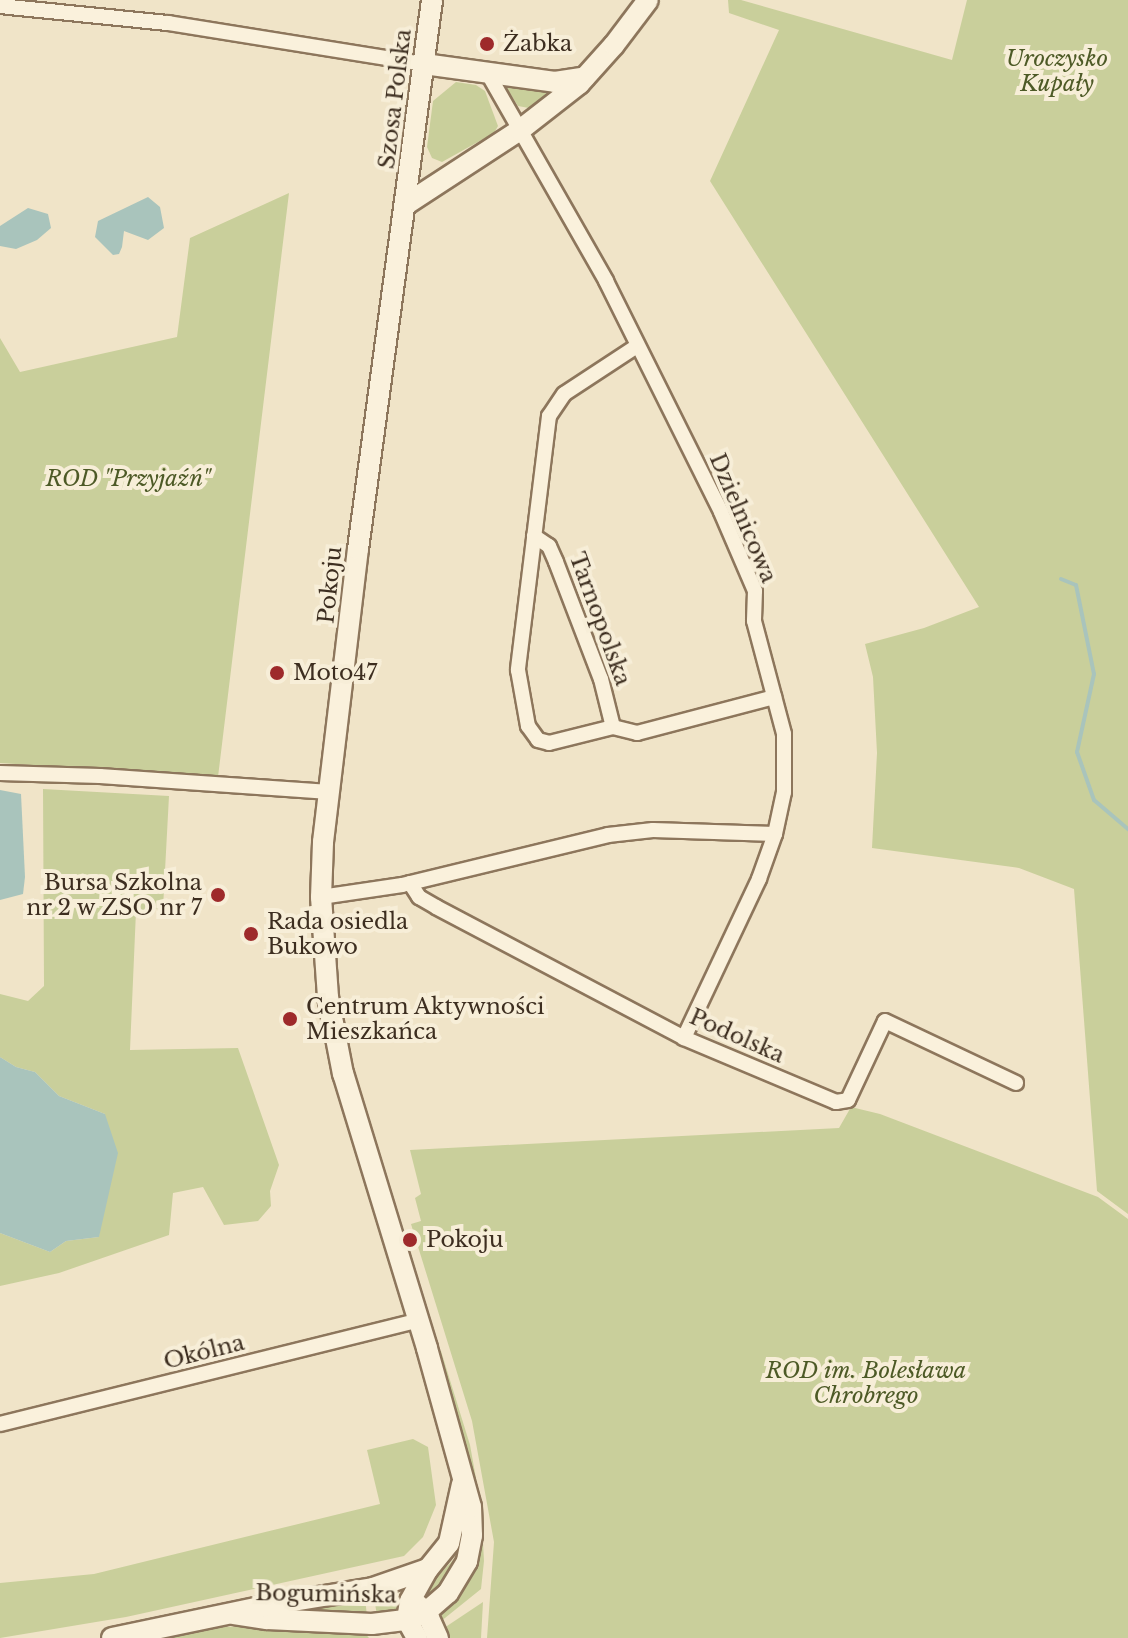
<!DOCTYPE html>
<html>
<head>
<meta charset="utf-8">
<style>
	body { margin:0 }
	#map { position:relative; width:1128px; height:1638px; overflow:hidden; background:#f0e4c8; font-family:"Libre Baskerville",serif }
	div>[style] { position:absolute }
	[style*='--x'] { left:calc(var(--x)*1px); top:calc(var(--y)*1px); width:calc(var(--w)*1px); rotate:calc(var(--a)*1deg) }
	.green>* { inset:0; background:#c9cf9b }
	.water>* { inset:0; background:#a9c4bc }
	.stream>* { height:4px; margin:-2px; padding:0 2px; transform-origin:2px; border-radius:2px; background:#a9c4bc }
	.roads { filter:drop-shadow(2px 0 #8d765c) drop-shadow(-2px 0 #8d765c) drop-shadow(0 2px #8d765c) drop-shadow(0 -2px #8d765c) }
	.street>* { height:14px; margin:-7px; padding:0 7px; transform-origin:7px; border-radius:7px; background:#faf1dc }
	.secondary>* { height:20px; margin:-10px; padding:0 10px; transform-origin:10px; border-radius:10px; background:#faf1dc }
	.dots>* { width:22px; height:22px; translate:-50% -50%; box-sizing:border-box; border:4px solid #f7eed8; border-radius:50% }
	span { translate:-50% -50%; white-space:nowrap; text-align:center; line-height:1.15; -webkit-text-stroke:8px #f7eed8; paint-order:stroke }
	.poi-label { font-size:22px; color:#3d2e20 }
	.left { translate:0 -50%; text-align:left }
	.right { translate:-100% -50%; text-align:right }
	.park-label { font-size:22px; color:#4d5a26; font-style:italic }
	.street-label { font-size:22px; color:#3d2e20 }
</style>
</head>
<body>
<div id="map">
	<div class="green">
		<div style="clip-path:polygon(728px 0,741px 0,952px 60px,967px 0,1128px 0,1128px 1214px,1097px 1191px,1074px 889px,1019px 868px,872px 848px,877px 753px,873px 677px,865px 644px,924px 628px,979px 607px,710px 181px,779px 30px,729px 13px)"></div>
		<div style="clip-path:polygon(456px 82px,476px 85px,485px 91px,498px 126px,494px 133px,442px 162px,432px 158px,427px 147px,433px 101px)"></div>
		<div style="clip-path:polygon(504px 84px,552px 91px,553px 93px,529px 108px,518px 106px)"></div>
		<div style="clip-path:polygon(289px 193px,218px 777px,0 763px,0 338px,20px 372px,177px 337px,190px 238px)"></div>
		<div style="clip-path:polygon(43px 789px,169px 796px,163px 908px,136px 911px,130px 1050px,238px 1048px,279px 1165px,270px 1191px,271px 1206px,258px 1221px,224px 1225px,203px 1187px,173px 1193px,169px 1235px,59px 1273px,0 1286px,0 1233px,50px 1252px,66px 1241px,99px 1237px,105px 1114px,59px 1096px,35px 1072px,16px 1067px,0 1057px,0 994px,28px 1001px,44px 986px)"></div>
		<div style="clip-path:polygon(851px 1107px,880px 1114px,1098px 1197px,1128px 1219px,1128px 1638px,487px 1638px,494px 1542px,472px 1421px,411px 1224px,421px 1221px,415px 1198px,421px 1194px,410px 1150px,839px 1128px)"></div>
		<div style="clip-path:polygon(436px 1349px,441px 1351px,470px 1445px,481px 1506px,484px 1561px,481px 1589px,440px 1622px,474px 1496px,462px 1433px)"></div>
		<div style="clip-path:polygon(413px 1439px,428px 1447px,436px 1505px,423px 1537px,404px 1556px,126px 1617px,0 1638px,0 1583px,94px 1574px,380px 1504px,367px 1450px)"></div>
		<div style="clip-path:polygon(462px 1543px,459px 1566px,426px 1603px,422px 1593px,454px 1559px)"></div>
		<div style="clip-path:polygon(374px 1597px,400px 1603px,402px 1612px,377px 1616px)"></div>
		<div style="clip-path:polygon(365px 1598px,367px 1616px,294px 1611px)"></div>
		<div style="clip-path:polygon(483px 1602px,481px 1638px,442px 1638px,441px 1630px)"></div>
		<div style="clip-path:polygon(288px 1626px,361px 1629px,369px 1638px,156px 1638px,213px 1627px)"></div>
	</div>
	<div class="water">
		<div style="clip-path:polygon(148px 197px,160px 207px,164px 228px,148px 240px,124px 231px,122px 247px,119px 254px,113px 255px,95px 237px,98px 221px)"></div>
		<div style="clip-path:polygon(28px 208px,48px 214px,51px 228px,37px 240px,16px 249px,0 246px,0 226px)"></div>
		<div style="clip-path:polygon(0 790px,21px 794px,25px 877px,23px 894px,0 900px)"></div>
		<div style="clip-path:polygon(0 1057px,16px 1067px,35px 1072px,59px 1096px,105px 1114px,118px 1153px,99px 1237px,66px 1241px,50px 1252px,0 1233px)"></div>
	</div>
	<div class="stream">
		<div style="--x:1061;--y:579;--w:16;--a:22"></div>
		<div style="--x:1076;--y:585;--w:91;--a:78.6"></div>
		<div style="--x:1094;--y:674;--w:80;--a:102.3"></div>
		<div style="--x:1077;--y:752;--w:51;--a:70.5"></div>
		<div style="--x:1094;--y:800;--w:45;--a:40.5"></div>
	</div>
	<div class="roads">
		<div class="street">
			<div style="--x:0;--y:6;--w:169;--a:5.8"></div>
			<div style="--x:168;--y:23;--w:259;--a:9.1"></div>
			<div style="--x:487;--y:72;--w:241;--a:60.3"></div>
			<div style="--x:606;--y:281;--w:258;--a:63.5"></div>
			<div style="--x:721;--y:512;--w:86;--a:66.7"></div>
			<div style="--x:755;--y:591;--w:30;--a:92"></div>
			<div style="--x:754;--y:621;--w:117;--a:75.1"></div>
			<div style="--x:784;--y:734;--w:58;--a:90"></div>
			<div style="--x:784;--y:792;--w:43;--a:102.1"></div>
			<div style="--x:775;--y:834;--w:48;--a:109.6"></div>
			<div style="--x:759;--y:879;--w:176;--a:115.3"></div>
			<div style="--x:637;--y:346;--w:87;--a:146.7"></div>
			<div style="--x:564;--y:394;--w:27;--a:124"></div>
			<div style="--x:549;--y:416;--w:256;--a:97"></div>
			<div style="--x:518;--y:670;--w:57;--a:79.9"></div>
			<div style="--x:528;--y:726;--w:17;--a:54"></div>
			<div style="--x:538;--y:740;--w:11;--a:15"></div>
			<div style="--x:549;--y:743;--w:66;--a:-14"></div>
			<div style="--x:613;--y:727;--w:25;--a:14"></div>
			<div style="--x:637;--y:733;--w:142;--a:-14.7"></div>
			<div style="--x:534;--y:536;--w:18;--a:34"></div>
			<div style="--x:549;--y:546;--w:17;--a:66"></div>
			<div style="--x:556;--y:562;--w:125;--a:69"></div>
			<div style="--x:601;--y:679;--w:49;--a:76"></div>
			<div style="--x:0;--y:773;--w:100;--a:1.7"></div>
			<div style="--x:100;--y:776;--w:230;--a:4"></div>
			<div style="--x:410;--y:883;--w:17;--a:57"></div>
			<div style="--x:419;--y:897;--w:20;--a:30"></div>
			<div style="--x:436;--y:907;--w:280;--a:27.8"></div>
			<div style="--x:684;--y:1038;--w:165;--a:22.8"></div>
			<div style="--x:836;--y:1102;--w:12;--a:-9"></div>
			<div style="--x:848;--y:1100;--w:87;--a:-64.9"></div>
			<div style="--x:885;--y:1021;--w:145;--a:25.3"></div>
			<div style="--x:321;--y:897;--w:82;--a:-8.4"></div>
			<div style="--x:402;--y:885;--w:212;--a:-13.6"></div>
			<div style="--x:608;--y:835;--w:45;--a:-6.3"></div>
			<div style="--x:653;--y:830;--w:122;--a:1.9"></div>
			<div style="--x:0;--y:1424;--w:432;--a:-13.9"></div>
		</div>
		<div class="secondary">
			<div style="--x:424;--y:64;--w:132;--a:7.8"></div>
			<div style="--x:555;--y:82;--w:30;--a:-9"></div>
			<div style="--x:405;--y:205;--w:137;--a:-33.1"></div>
			<div style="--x:520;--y:130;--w:75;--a:-37.9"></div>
			<div style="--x:579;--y:84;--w:52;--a:-48.1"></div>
			<div style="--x:614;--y:45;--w:56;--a:-52.9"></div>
			<div style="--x:418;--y:1605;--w:17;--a:50"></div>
			<div style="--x:429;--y:1618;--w:22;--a:66"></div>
			<div style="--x:234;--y:1614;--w:33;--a:9"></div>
			<div style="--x:267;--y:1619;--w:105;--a:2.7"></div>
			<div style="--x:372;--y:1624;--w:35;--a:-7"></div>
			<div style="--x:407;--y:1620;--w:21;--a:-23"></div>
			<div style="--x:426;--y:1612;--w:29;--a:-41"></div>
			<div style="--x:448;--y:1593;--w:37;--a:-59"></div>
			<div style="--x:467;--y:1561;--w:26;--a:-79"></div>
			<div style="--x:472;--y:1535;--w:28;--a:-92"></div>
			<div style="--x:471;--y:1507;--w:165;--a:-105.5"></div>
			<div style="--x:427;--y:1348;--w:287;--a:-107"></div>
			<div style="--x:343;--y:1074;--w:78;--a:-101"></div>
			<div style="--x:328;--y:997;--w:100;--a:-94"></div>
			<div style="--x:321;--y:897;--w:55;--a:-87.9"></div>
			<div style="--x:323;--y:842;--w:295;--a:-83.2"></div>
			<div style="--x:358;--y:549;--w:554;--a:-82.32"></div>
			<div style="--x:112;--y:1638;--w:167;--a:-11.8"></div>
			<div style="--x:275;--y:1604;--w:99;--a:-9.3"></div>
			<div style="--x:373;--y:1588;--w:58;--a:-19.1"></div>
			<div style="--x:417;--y:1638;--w:21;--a:-119"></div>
			<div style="--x:407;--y:1620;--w:19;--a:-81"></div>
			<div style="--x:410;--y:1601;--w:37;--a:-61"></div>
			<div style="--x:428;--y:1569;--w:33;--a:-51"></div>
			<div style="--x:449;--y:1543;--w:60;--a:-77.6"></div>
		</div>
	</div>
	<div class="dots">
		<div style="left:487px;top:44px;background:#9e2a2b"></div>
		<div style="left:277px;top:673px;background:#9e2a2b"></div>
		<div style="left:218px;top:895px;background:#9e2a2b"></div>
		<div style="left:251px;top:934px;background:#9e2a2b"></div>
		<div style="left:290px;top:1019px;background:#9e2a2b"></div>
		<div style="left:410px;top:1240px;background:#9e2a2b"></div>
	</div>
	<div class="poi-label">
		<span class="left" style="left:503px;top:44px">Żabka</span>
		<span class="left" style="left:293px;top:673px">Moto47</span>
		<span class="right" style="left:202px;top:895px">Bursa Szkolna<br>nr 2 w ZSO nr 7</span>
		<span class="left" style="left:267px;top:934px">Rada osiedla<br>Bukowo</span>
		<span class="left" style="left:306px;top:1019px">Centrum Aktywności<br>Mieszkańca</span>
		<span class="left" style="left:426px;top:1240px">Pokoju</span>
	</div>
	<div class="park-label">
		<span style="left:1057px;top:71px">Uroczysko<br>Kupały</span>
		<span style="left:128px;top:479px">ROD "Przyjaźń"</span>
		<span style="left:866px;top:1383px">ROD im. Bolesława<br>Chrobrego</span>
	</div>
	<div class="street-label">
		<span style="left:395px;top:99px;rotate:-83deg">Szosa Polska</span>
		<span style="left:743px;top:518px;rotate:67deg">Dzielnicowa</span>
		<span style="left:330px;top:585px;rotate:-84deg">Pokoju</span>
		<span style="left:600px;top:619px;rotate:70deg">Tarnopolska</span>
		<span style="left:737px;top:1036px;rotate:24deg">Podolska</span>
		<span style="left:204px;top:1352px;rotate:-14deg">Okólna</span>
		<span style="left:326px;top:1594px;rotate:1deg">Bogumińska</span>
	</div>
</div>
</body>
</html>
